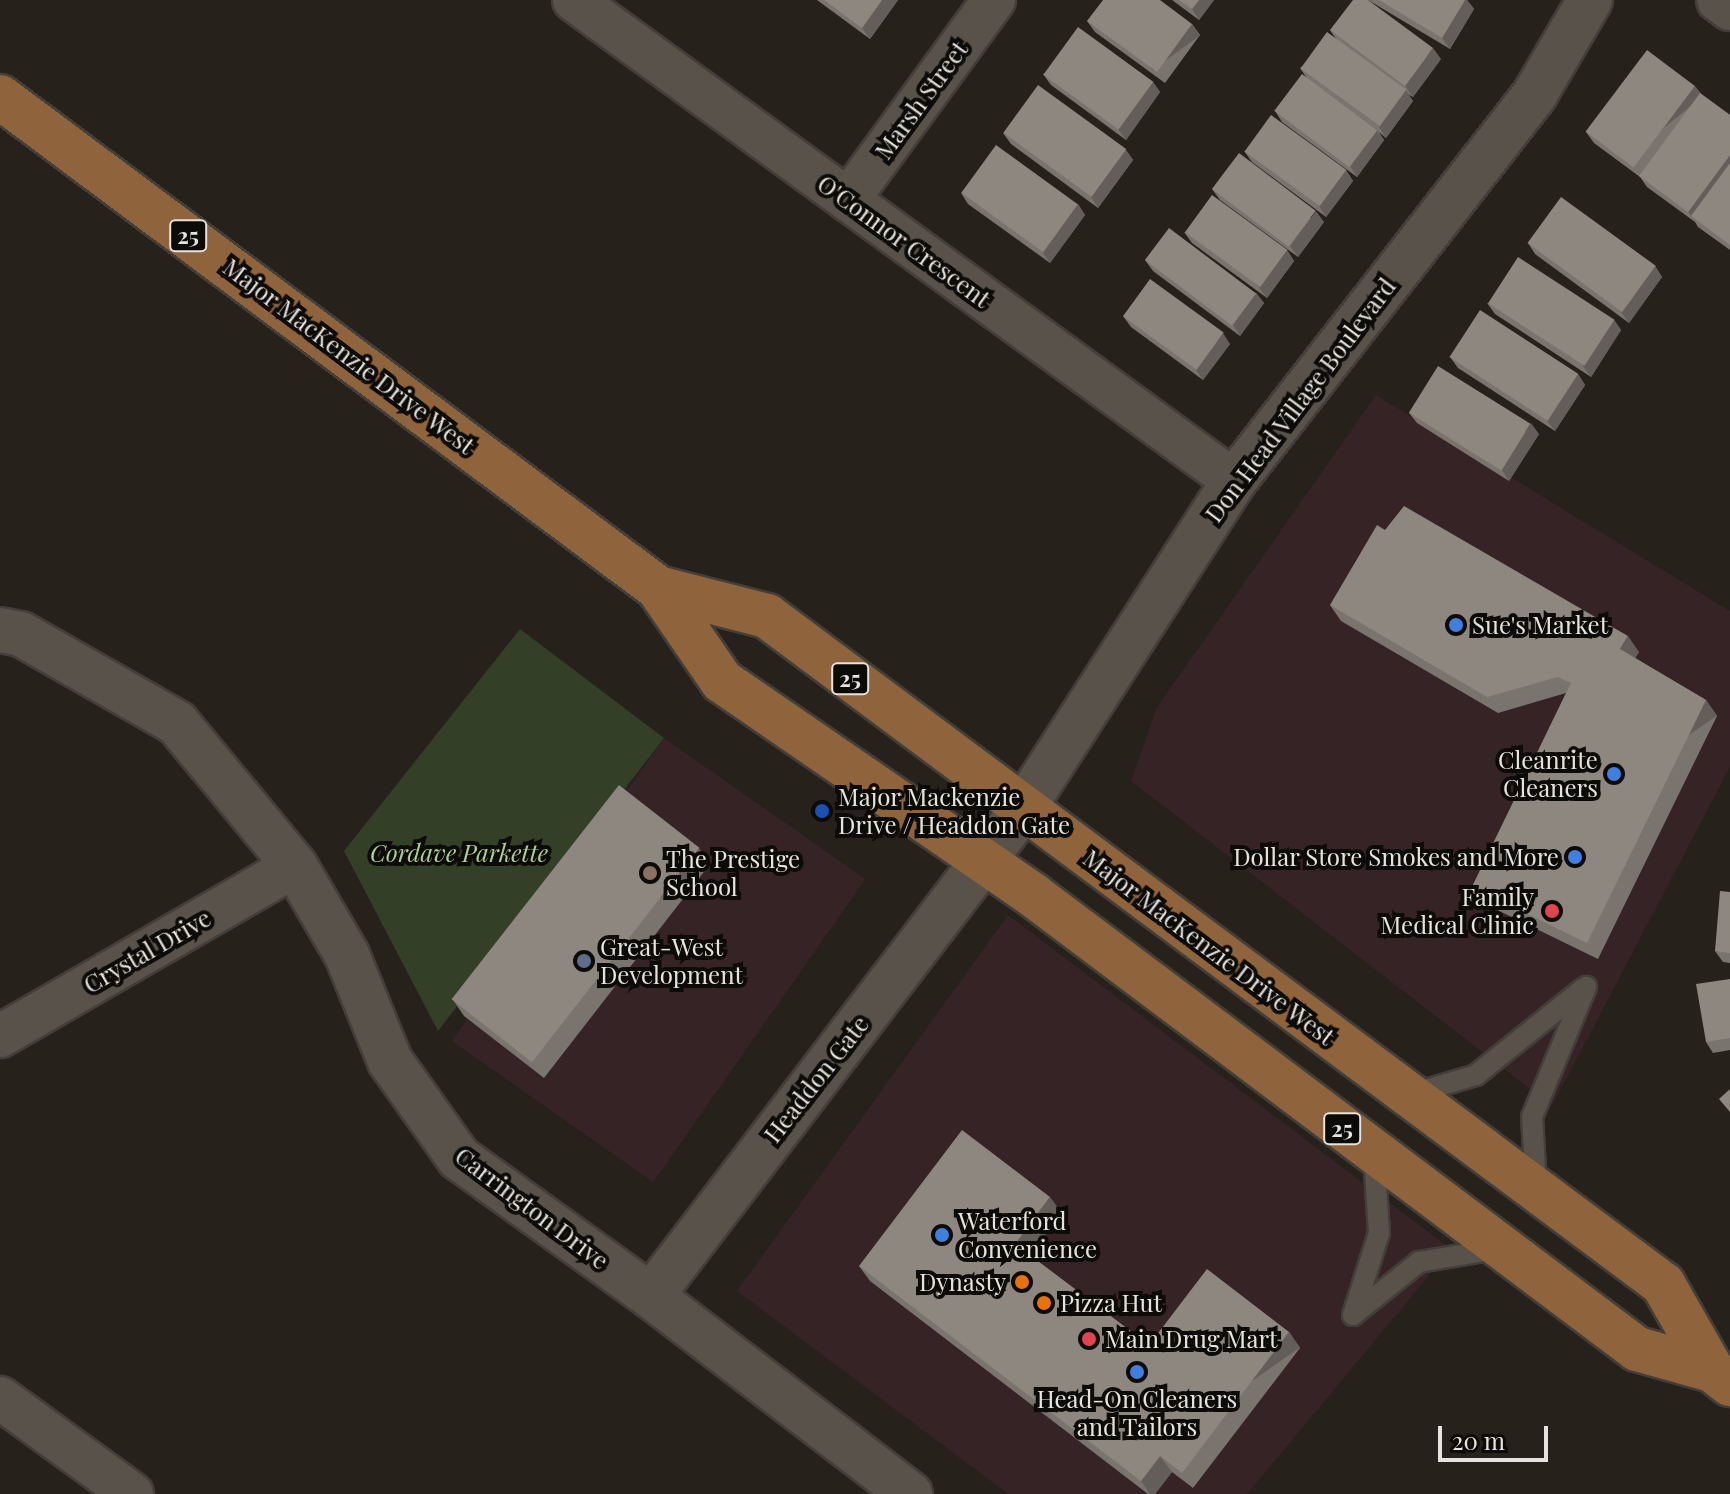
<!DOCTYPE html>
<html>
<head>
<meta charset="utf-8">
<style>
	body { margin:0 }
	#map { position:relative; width:1730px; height:1494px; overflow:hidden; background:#26211a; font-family:"Playfair Display",serif }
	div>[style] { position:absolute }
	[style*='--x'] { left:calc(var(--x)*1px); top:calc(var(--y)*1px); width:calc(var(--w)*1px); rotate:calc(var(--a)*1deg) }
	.commercial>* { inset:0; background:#362326; transform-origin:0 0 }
	.green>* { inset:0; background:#333f27 }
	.roads { filter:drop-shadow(2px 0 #433e39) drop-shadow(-2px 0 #433e39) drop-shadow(0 2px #433e39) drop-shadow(0 -2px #433e39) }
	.service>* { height:20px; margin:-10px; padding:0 10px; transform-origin:10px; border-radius:10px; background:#58524b }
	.minor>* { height:42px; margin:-21px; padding:0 21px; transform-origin:21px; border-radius:21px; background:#58524b }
	.tertiary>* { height:44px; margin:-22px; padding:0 22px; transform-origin:22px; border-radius:22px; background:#58524b }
	.primary>* { height:44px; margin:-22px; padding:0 22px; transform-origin:22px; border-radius:22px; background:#8f633b }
	.wall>* { inset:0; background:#79746d }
	.shaded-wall>* { inset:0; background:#635e59; transform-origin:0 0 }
	.building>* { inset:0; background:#8d877f; transform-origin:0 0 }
	.dots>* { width:22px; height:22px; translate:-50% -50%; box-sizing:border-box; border:4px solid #0d0b08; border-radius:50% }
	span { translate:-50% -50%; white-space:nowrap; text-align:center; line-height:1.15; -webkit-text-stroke:8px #0d0b08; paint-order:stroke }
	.shield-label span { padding:2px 6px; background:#0d0b08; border:2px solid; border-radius:6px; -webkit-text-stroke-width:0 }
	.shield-label { font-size:22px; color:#e6e3de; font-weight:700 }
	.street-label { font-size:24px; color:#e6e3de }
	.poi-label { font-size:24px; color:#e6e3de }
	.left { translate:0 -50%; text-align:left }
	.right { translate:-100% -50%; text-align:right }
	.park-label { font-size:24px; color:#afd08d; font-style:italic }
	.scale { position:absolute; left:1438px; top:1426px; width:110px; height:36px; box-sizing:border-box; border:4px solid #e6e3de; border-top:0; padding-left:10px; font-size:24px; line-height:28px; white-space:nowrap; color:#e6e3de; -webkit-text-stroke:6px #0d0b08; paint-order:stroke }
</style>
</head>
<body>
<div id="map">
	<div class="commercial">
		<div style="clip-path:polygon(1376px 395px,1730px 611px,1730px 767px,1552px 1106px,1131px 781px,1157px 707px)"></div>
		<div style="left:664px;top:738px;width:246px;height:370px;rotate:35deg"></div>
		<div style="clip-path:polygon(1008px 915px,1451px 1249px,1247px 1494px,1008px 1494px,737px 1291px)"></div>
	</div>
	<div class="green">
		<div style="clip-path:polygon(520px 629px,664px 738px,438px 1031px,344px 851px)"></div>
	</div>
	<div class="roads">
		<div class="service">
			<div style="--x:1412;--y:1094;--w:67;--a:-16.5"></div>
			<div style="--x:1476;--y:1075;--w:137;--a:-38.8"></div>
			<div style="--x:1536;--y:1186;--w:69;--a:-93.3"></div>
			<div style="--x:1532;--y:1117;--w:141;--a:-67.4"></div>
			<div style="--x:1353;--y:1315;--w:85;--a:-38.8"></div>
			<div style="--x:1419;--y:1262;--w:79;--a:-9.5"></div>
			<div style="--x:1353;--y:1315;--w:86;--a:-72.4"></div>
			<div style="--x:1379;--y:1233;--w:79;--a:-93.6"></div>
		</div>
		<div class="minor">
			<div style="--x:574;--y:0;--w:817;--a:36.08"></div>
			<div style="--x:1718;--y:0;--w:15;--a:37"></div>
			<div style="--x:848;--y:200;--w:248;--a:-53.9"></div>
			<div style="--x:0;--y:1036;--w:340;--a:-30"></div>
			<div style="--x:0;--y:1398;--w:163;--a:36"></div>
		</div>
		<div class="tertiary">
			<div style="--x:0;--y:630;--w:21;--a:11"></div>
			<div style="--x:21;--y:634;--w:180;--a:29.7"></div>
			<div style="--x:177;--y:723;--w:185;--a:50.5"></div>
			<div style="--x:295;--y:866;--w:103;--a:59.7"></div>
			<div style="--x:347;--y:955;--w:114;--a:67.9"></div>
			<div style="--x:390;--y:1061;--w:119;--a:54.6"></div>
			<div style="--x:459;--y:1158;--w:236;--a:35.7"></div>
			<div style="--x:651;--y:1296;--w:326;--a:37.4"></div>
			<div style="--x:651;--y:1296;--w:611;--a:-52.64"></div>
			<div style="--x:1022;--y:810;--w:391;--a:-57.2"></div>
			<div style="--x:1234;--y:481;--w:490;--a:-52.1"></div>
			<div style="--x:1535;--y:94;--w:109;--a:-59.7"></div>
		</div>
		<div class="primary">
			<div style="--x:0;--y:97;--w:821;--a:36.73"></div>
			<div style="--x:658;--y:588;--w:113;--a:55.5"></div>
			<div style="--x:722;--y:681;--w:378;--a:34.5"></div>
			<div style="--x:1033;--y:895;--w:756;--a:36.93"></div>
			<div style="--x:1637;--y:1349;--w:78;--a:15.6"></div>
			<div style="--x:1712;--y:1370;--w:23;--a:38"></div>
			<div style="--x:658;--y:588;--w:113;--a:14.4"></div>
			<div style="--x:767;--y:616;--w:1118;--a:36.71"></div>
			<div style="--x:1663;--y:1284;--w:99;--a:60.3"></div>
		</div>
	</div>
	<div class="wall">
		<div style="clip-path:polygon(817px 0,898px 0,870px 39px)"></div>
		<div style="clip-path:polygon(1172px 0,1214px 0,1199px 20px)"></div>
		<div style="clip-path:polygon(1368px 0,1467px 0,1474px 9px,1450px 49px)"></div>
		<div style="clip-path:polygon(1087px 21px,1192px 24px,1200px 35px,1165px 83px,1095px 32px)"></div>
		<div style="clip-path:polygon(1330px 30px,1441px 59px,1413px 97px,1408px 94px,1413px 101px,1386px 138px,1379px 132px,1384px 140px,1357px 177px,1282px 122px,1275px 111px,1306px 77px,1300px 68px,1336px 39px)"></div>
		<div style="clip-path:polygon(1043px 74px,1153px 82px,1160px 92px,1126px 140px,1051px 85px)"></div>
		<div style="clip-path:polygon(1701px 94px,1730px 115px,1730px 250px,1698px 227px,1695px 222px,1647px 187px,1640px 177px,1594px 143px,1586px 132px)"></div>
		<div style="clip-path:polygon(1003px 133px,1126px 150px,1133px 160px,1098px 208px,1011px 144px)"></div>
		<div style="clip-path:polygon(1244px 151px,1346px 170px,1353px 181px,1326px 217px,1252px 162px)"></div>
		<div style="clip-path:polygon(1212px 189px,1324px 222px,1298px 257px,1220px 200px)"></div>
		<div style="clip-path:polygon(961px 193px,1078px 204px,1085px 215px,1050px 263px,968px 204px)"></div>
		<div style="clip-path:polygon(1184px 232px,1287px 250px,1294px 261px,1267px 298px,1192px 243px)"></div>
		<div style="clip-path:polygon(1528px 243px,1655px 266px,1662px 277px,1629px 323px,1535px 254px)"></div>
		<div style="clip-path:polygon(1145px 260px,1256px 293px,1264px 303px,1240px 336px,1153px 271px)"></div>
		<div style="clip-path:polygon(1487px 303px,1614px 320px,1621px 330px,1591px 377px,1495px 314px)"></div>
		<div style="clip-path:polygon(1123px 316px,1230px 344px,1203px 380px,1131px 327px)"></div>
		<div style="clip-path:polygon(1450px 357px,1578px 374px,1585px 385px,1555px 431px,1458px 368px)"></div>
		<div style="clip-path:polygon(1409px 413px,1539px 434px,1509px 481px,1417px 423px)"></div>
		<div style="clip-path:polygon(1330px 605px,1639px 652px,1635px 658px,1706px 700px,1717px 716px,1598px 959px,1483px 903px,1472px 887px,1566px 693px,1498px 713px,1341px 621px)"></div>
		<div style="clip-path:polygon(710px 864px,544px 1078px,464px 1016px,453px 1000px)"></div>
		<div style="clip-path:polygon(1730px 892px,1730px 963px,1723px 962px,1715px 951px)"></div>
		<div style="clip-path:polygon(1730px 979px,1730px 1050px,1713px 1053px,1706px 1042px)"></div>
		<div style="clip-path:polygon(1062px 1213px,1030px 1255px,1149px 1345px,1289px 1332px,1300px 1348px,1193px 1488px,1172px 1472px,1155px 1494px,1148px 1494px,870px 1281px,859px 1266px)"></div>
	</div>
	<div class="shaded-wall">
		<div style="clip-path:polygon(882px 0,898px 0,870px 39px,862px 28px)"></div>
		<div style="clip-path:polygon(1199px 0,1214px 0,1199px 20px,1192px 9px)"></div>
		<div style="clip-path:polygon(1465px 0,1467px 0,1474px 9px,1450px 49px,1442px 38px)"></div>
		<div style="left:1192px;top:24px;width:14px;height:59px;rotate:54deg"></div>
		<div style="clip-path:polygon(1433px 48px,1441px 59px,1413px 97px,1405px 86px)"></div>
		<div style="clip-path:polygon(1153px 82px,1160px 92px,1126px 140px,1118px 129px)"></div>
		<div style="left:1695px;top:86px;width:13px;height:102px;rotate:51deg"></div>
		<div style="clip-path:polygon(1406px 90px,1413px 101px,1386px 138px,1379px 127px)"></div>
		<div style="clip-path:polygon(1377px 130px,1384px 140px,1357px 177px,1350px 166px)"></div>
		<div style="clip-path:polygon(1126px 150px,1133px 160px,1098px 208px,1091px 197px)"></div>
		<div style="clip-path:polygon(1730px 155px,1730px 176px,1692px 217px,1688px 212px)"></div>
		<div style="clip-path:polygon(1346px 170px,1353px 181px,1326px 217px,1319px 206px)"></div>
		<div style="clip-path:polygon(1078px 204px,1085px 215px,1050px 263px,1043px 253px)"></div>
		<div style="clip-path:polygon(1316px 211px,1324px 222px,1298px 257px,1290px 246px)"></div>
		<div style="clip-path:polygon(1287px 250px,1294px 261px,1267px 298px,1259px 288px)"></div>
		<div style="clip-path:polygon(1655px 266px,1662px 277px,1629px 323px,1621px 312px)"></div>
		<div style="clip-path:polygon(1256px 293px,1264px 303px,1240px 336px,1233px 325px)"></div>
		<div style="clip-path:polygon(1614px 320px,1621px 330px,1591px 377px,1583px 366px)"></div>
		<div style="clip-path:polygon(1223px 333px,1230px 344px,1203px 380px,1196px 370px)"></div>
		<div style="clip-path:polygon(1578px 374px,1585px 385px,1555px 431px,1547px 421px)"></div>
		<div style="clip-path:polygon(1531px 423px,1539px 434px,1509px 481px,1502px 470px)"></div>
		<div style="clip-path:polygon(1628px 636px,1639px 652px,1631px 665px,1620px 649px)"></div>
		<div style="left:1706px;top:700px;width:19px;height:271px;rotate:55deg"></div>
		<div style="left:699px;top:848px;width:19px;height:271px;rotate:55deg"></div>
		<div style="clip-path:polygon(1050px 1197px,1062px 1213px,1026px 1259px,1015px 1244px)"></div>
		<div style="left:1289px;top:1332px;width:19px;height:177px;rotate:55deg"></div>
		<div style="clip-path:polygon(1160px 1456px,1172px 1472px,1155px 1494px,1150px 1494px,1141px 1481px)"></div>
	</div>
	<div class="building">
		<div style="clip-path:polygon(824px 0,882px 0,862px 28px)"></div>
		<div style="clip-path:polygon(1103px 0,1160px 0,1192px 24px,1157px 72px,1087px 21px)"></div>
		<div style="clip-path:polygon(1179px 0,1199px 0,1192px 9px)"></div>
		<div style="clip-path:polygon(1353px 0,1368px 0,1433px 48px,1405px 86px,1330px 30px)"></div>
		<div style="clip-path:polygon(1379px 0,1465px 0,1442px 38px)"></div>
		<div style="left:1078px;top:27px;width:93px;height:59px;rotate:36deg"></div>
		<div style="left:1327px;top:32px;width:98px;height:45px;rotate:36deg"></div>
		<div style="left:1647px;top:50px;width:60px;height:102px;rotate:37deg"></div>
		<div style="left:1302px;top:74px;width:94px;height:46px;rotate:37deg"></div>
		<div style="left:1038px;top:85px;width:109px;height:59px;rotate:36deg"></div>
		<div style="clip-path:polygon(1700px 93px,1730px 115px,1730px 155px,1688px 212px,1639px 176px)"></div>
		<div style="left:1271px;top:115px;width:93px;height:45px;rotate:36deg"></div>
		<div style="left:996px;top:145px;width:101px;height:59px;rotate:36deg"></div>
		<div style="left:1239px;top:153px;width:96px;height:45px;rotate:37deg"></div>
		<div style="clip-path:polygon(1730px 163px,1730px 245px,1691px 216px)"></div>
		<div style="left:1212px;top:195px;width:93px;height:46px;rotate:36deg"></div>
		<div style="left:1561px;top:197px;width:117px;height:57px;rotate:36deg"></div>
		<div style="left:1169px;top:228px;width:109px;height:40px;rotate:37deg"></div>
		<div style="left:1518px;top:257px;width:115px;height:55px;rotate:33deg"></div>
		<div style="left:1150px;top:279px;width:91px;height:46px;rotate:36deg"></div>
		<div style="left:1480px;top:310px;width:117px;height:56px;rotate:33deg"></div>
		<div style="left:1438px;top:366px;width:109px;height:55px;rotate:32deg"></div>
		<div style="clip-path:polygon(1404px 506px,1628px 636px,1620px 649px,1706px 700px,1587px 943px,1472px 887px,1571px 683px,1558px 677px,1487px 697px,1330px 605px,1377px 525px,1385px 530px)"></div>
		<div style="left:619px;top:785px;width:102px;height:272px;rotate:38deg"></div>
		<div style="clip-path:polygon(1720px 891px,1730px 892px,1730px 953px,1715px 951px)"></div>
		<div style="clip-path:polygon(1730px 979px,1730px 1038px,1706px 1042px,1696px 984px)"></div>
		<div style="clip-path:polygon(1730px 1089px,1730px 1112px,1719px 1099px)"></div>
		<div style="clip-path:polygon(962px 1130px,1050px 1197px,1015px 1244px,1149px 1345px,1207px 1269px,1289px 1332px,1182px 1473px,1160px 1456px,1141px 1481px,859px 1266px)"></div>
	</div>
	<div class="dots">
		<div style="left:1456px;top:625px;background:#3f7fe0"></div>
		<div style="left:1614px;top:774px;background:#3f7fe0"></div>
		<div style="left:822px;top:811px;background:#1a4fb4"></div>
		<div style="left:1575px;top:857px;background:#3f7fe0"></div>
		<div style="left:650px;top:873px;background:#8d6e63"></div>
		<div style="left:1552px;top:911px;background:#e0444e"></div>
		<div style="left:584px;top:961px;background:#5c6f8a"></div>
		<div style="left:942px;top:1235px;background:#3f7fe0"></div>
		<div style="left:1022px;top:1282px;background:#e8710a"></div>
		<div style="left:1044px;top:1303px;background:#e8710a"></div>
		<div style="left:1089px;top:1339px;background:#e0444e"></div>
		<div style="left:1137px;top:1372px;background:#3f7fe0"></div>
	</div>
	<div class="shield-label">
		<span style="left:188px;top:236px">25</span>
		<span style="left:850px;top:679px">25</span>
		<span style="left:1342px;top:1129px">25</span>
	</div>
	<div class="street-label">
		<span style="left:921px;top:100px;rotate:-54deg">Marsh Street</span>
		<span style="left:904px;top:241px;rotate:36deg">O'Connor Crescent</span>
		<span style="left:349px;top:356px;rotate:37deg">Major MacKenzie Drive West</span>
		<span style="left:1300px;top:400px;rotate:-53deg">Don Head Village Boulevard</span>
		<span style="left:1209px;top:947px;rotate:37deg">Major MacKenzie Drive West</span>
		<span style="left:147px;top:951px;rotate:-30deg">Crystal Drive</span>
		<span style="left:816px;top:1079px;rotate:-52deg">Headdon Gate</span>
		<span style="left:532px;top:1208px;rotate:37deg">Carrington Drive</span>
	</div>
	<div class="poi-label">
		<span class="left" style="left:1472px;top:625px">Sue's Market</span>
		<span class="right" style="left:1598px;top:774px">Cleanrite<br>Cleaners</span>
		<span class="left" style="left:838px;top:811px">Major Mackenzie<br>Drive / Headdon Gate</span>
		<span class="right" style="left:1559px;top:857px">Dollar Store Smokes and More</span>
		<span class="left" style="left:666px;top:873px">The Prestige<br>School</span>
		<span class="right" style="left:1534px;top:911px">Family<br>Medical Clinic</span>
		<span class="left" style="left:600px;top:961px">Great-West<br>Development</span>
		<span class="left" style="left:958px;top:1235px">Waterford<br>Convenience</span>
		<span class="right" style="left:1006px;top:1282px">Dynasty</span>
		<span class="left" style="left:1060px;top:1303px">Pizza Hut</span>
		<span class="left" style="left:1105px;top:1339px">Main Drug Mart</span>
		<span style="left:1137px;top:1413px">Head-On Cleaners<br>and Tailors</span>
	</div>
	<div class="park-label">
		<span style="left:459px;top:853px">Cordave Parkette</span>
	</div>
	<div class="scale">20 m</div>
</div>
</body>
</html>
